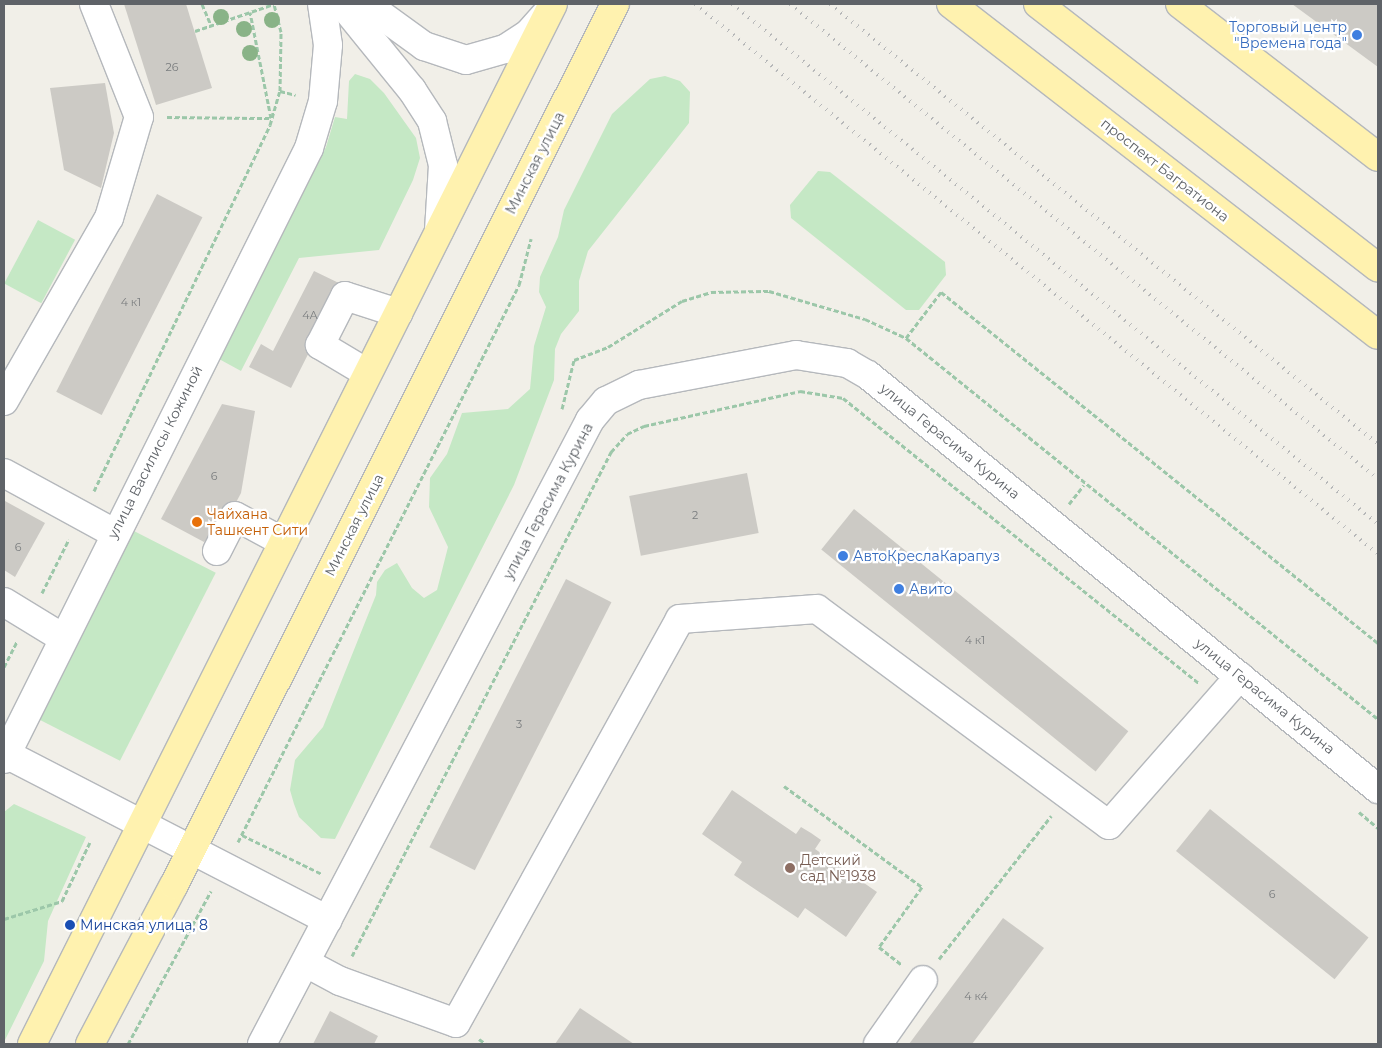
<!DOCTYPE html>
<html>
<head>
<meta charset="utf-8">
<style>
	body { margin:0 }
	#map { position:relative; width:1382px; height:1048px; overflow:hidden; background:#f1efe8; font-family:Montserrat,sans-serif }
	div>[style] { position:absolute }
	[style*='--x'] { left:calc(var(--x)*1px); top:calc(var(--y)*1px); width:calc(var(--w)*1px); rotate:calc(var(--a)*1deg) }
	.green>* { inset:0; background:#c5e8c5; transform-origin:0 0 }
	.building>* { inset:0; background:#cccac5; transform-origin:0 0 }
	.path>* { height:3px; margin-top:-1.5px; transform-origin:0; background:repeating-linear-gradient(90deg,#9cc7a9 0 5px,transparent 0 7.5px) }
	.roads { filter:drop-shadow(1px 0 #b5b8bc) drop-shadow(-1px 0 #b5b8bc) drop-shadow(0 1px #b5b8bc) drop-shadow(0 -1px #b5b8bc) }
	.minor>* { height:28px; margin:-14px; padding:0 14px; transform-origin:14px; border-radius:14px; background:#fff }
	.major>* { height:28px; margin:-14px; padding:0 14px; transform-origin:14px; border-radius:14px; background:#fff2af }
	.rail>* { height:4px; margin-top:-2px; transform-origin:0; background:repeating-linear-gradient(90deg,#b6b7b8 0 1px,transparent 0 7px) }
	.trees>* { width:16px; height:16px; margin:-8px; border-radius:50%; background:#89b387 }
	.dots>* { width:14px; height:14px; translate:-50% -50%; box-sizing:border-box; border:2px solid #fff; border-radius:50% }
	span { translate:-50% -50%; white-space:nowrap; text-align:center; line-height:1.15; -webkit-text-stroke:4.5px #fff; paint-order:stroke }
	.number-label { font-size:11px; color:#7a7d7f }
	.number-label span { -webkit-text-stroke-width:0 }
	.shop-label { font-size:14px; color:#366cbe }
	.right { translate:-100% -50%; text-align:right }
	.left { translate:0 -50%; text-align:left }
	.street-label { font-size:14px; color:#5f6368 }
	.food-label { font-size:14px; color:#c56008 }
	.education-label { font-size:14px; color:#785e54 }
	.transit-label { font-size:14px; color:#164399 }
	.frame { position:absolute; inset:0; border:5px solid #5f6368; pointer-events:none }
</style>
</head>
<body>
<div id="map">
	<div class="green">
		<div style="clip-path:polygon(355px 74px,370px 79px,384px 93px,416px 138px,420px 158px,413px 180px,379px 250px,299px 258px,241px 371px,219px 359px,326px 147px,335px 117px,347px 119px,349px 81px)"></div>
		<div style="clip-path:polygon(665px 76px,680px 81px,690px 92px,689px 123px,588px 251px,579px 281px,579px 311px,561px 334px,555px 349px,554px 380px,514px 485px,335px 839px,321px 838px,299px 817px,294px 804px,290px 790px,295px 760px,323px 727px,376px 595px,377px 582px,385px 570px,397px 563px,412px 588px,424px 598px,437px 590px,448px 547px,429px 507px,430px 478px,447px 454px,462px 413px,508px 409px,530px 389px,534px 346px,546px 307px,539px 292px,540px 277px,558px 237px,564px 210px,612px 114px,650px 79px)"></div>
		<div style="clip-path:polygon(818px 171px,830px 172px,945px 262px,946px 275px,919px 310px,906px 310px,791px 218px,790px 205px)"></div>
		<div style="left:38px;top:220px;width:42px;height:72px;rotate:28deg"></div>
		<div style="left:132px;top:530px;width:94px;height:211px;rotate:27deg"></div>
		<div style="clip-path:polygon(14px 804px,86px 837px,48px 921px,44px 961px,4px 1042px,4px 812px)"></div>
	</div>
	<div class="building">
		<div style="clip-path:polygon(124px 4px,186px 4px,212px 88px,156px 105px)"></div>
		<div style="clip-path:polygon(1292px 4px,1378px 4px,1378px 67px)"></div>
		<div style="clip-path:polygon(105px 83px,114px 133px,101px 188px,64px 170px,50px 88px)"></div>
		<div style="left:157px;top:194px;width:51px;height:222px;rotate:27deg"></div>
		<div style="clip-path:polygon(314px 271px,343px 285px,291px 388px,249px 367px,261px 344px,273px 351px)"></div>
		<div style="clip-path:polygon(222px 404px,255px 411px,241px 493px,222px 529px,204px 542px,161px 519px)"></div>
		<div style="left:747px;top:473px;width:61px;height:120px;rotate:79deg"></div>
		<div style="clip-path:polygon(5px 501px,45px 523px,15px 577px,4px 570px)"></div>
		<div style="left:854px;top:509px;width:353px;height:52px;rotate:39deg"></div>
		<div style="left:566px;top:579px;width:51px;height:301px;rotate:27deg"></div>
		<div style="clip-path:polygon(732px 790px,796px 834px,801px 827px,811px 833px,821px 840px,815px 849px,877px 892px,846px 937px,805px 908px,798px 918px,734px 875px,742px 862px,702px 834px)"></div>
		<div style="left:1210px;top:809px;width:204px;height:54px;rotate:39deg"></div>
		<div style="clip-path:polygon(1003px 918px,1044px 948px,972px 1044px,909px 1044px)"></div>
		<div style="clip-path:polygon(580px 1008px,634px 1044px,555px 1044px)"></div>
		<div style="clip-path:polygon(330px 1011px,378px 1036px,374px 1044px,313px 1044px)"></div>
	</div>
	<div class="path">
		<div style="--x:202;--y:4;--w:23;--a:67"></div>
		<div style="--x:195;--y:31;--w:83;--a:-18.9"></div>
		<div style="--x:280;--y:91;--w:16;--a:14"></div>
		<div style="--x:167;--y:117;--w:104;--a:0.6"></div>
		<div style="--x:271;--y:118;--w:108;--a:-101.2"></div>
		<div style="--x:906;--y:338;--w:58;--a:-52.7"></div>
		<div style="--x:941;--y:292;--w:561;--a:38.77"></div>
		<div style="--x:562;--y:409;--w:50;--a:-76.2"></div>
		<div style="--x:574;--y:360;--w:36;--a:-21"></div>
		<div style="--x:608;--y:347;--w:87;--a:-31.9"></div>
		<div style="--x:682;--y:301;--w:30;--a:-17"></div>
		<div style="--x:711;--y:292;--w:58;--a:-1"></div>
		<div style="--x:769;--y:291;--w:100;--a:16.3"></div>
		<div style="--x:865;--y:319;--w:45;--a:24.9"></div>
		<div style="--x:906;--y:338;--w:607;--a:38.91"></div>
		<div style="--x:94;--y:491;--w:406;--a:-64.3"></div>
		<div style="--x:270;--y:125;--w:35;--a:-74"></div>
		<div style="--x:280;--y:91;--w:59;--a:-89"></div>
		<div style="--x:281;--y:32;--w:29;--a:-104"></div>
		<div style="--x:1069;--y:504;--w:24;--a:-52"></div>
		<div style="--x:42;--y:593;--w:60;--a:-63.4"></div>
		<div style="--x:4;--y:667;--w:29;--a:-63"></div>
		<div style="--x:784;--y:786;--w:171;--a:36.2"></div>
		<div style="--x:922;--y:887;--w:74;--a:125.6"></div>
		<div style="--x:879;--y:947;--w:28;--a:38"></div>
		<div style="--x:1359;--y:812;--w:25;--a:40"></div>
		<div style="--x:242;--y:835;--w:89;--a:26"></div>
		<div style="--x:238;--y:842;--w:624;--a:-63.23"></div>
		<div style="--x:519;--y:285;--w:48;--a:-75.4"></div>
		<div style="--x:4;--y:919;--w:61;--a:-17.2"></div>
		<div style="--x:62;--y:901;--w:65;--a:-64.6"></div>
		<div style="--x:352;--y:956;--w:567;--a:-62.8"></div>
		<div style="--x:611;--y:452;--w:24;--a:-48"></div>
		<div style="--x:627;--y:434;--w:19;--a:-25"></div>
		<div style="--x:644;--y:426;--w:160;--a:-12.6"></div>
		<div style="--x:800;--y:391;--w:44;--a:9.2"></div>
		<div style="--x:843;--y:398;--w:456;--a:38.7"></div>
		<div style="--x:939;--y:959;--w:182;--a:-51.9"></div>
		<div style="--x:479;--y:1039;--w:9;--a:36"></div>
		<div style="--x:128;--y:1044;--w:174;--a:-61.5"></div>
	</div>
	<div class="roads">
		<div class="minor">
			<div style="--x:342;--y:4;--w:111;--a:50.9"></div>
			<div style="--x:412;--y:90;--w:37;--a:57"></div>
			<div style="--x:432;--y:121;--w:45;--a:76"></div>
			<div style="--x:443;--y:165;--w:66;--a:93.5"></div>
			<div style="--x:366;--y:4;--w:72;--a:35.9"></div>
			<div style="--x:424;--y:46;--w:44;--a:18.4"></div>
			<div style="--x:466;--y:60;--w:41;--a:-15.8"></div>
			<div style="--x:505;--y:49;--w:27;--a:-33"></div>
			<div style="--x:528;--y:34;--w:28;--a:-48"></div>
			<div style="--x:367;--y:373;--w:55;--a:-149.2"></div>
			<div style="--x:320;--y:345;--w:55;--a:-63"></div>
			<div style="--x:345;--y:296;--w:56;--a:17.8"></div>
			<div style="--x:4;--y:401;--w:211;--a:-60.2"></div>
			<div style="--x:109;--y:218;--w:105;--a:-73.5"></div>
			<div style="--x:139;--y:117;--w:122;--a:-111.7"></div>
			<div style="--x:4;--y:473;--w:125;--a:28.6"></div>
			<div style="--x:217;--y:551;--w:39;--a:-63"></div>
			<div style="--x:235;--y:516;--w:55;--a:28.4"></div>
			<div style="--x:4;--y:602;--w:69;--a:31.4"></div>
			<div style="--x:6;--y:754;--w:362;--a:27.3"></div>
			<div style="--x:4;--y:759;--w:683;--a:-63.47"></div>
			<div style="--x:309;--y:148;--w:49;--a:-73.4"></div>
			<div style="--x:323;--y:101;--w:56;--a:-84.9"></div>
			<div style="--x:328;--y:45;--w:41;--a:-98.3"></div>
			<div style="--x:306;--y:963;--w:38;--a:28"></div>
			<div style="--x:340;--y:981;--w:123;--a:19.9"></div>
			<div style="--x:456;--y:1023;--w:462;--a:-61"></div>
			<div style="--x:680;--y:619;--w:137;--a:-4.2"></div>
			<div style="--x:817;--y:609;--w:363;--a:36.5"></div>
			<div style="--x:1109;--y:825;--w:198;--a:-48.7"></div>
			<div style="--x:262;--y:1044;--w:705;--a:-62.27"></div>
			<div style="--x:590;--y:420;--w:25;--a:-50"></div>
			<div style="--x:606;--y:401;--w:37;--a:-26"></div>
			<div style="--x:639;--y:385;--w:160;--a:-10.8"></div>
			<div style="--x:796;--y:355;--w:52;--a:8.9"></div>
			<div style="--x:847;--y:363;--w:24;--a:30"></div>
			<div style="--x:868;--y:375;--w:657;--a:39.07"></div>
			<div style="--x:878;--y:1044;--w:78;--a:-54.9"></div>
		</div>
		<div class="major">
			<div style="--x:951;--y:4;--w:540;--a:37.78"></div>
			<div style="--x:1038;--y:4;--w:430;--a:37.8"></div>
			<div style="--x:1180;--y:4;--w:250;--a:37.7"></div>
			<div style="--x:32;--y:1044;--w:1163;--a:-63.39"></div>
			<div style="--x:90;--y:1044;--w:180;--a:-62.2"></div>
			<div style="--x:174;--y:885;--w:985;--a:-63.41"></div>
		</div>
	</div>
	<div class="rail">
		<div style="--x:695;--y:4;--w:877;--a:38.84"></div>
		<div style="--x:732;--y:4;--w:829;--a:38.83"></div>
		<div style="--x:790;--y:4;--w:756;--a:38.93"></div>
		<div style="--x:830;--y:4;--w:703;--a:38.76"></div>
	</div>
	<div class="trees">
		<div style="left:221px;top:17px"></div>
		<div style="left:272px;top:20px"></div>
		<div style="left:244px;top:29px"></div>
		<div style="left:250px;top:53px"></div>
	</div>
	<div class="dots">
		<div style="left:1357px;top:35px;background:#3f7fe0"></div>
		<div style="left:197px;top:522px;background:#e8710a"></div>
		<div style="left:843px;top:556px;background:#3f7fe0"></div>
		<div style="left:899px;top:589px;background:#3f7fe0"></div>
		<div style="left:790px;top:868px;background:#8d6e63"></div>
		<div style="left:70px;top:925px;background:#1a4fb4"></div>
	</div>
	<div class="number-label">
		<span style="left:172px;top:67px">26</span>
		<span style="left:131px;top:302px">4 к1</span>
		<span style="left:310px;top:315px">4А</span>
		<span style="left:214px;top:476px">6</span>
		<span style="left:695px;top:515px">2</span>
		<span style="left:18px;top:547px">6</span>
		<span style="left:975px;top:640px">4 к1</span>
		<span style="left:519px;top:724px">3</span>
		<span style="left:1272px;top:894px">6</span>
		<span style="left:976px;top:996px">4 к4</span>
	</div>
	<div class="shop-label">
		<span class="right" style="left:1347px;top:35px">Торговый центр<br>"Времена года"</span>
		<span class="left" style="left:853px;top:556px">АвтоКреслаКарапуз</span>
		<span class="left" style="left:909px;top:589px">Авито</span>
	</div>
	<div class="street-label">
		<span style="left:535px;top:163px;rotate:-63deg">Минская улица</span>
		<span style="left:1165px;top:170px;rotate:38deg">проспект Багратиона</span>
		<span style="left:950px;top:441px;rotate:39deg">улица Герасима Курина</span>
		<span style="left:155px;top:452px;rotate:-63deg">улица Василисы Кожиной</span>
		<span style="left:548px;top:501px;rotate:-62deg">улица Герасима Курина</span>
		<span style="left:354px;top:525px;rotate:-63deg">Минская улица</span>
		<span style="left:1265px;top:696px;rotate:39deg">улица Герасима Курина</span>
	</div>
	<div class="food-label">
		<span class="left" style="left:207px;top:522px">Чайхана<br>Ташкент Сити</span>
	</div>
	<div class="education-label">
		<span class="left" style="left:800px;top:868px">Детский<br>сад №1938</span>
	</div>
	<div class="transit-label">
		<span class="left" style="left:80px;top:925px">Минская улица, 8</span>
	</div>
	<div class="frame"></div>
</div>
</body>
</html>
